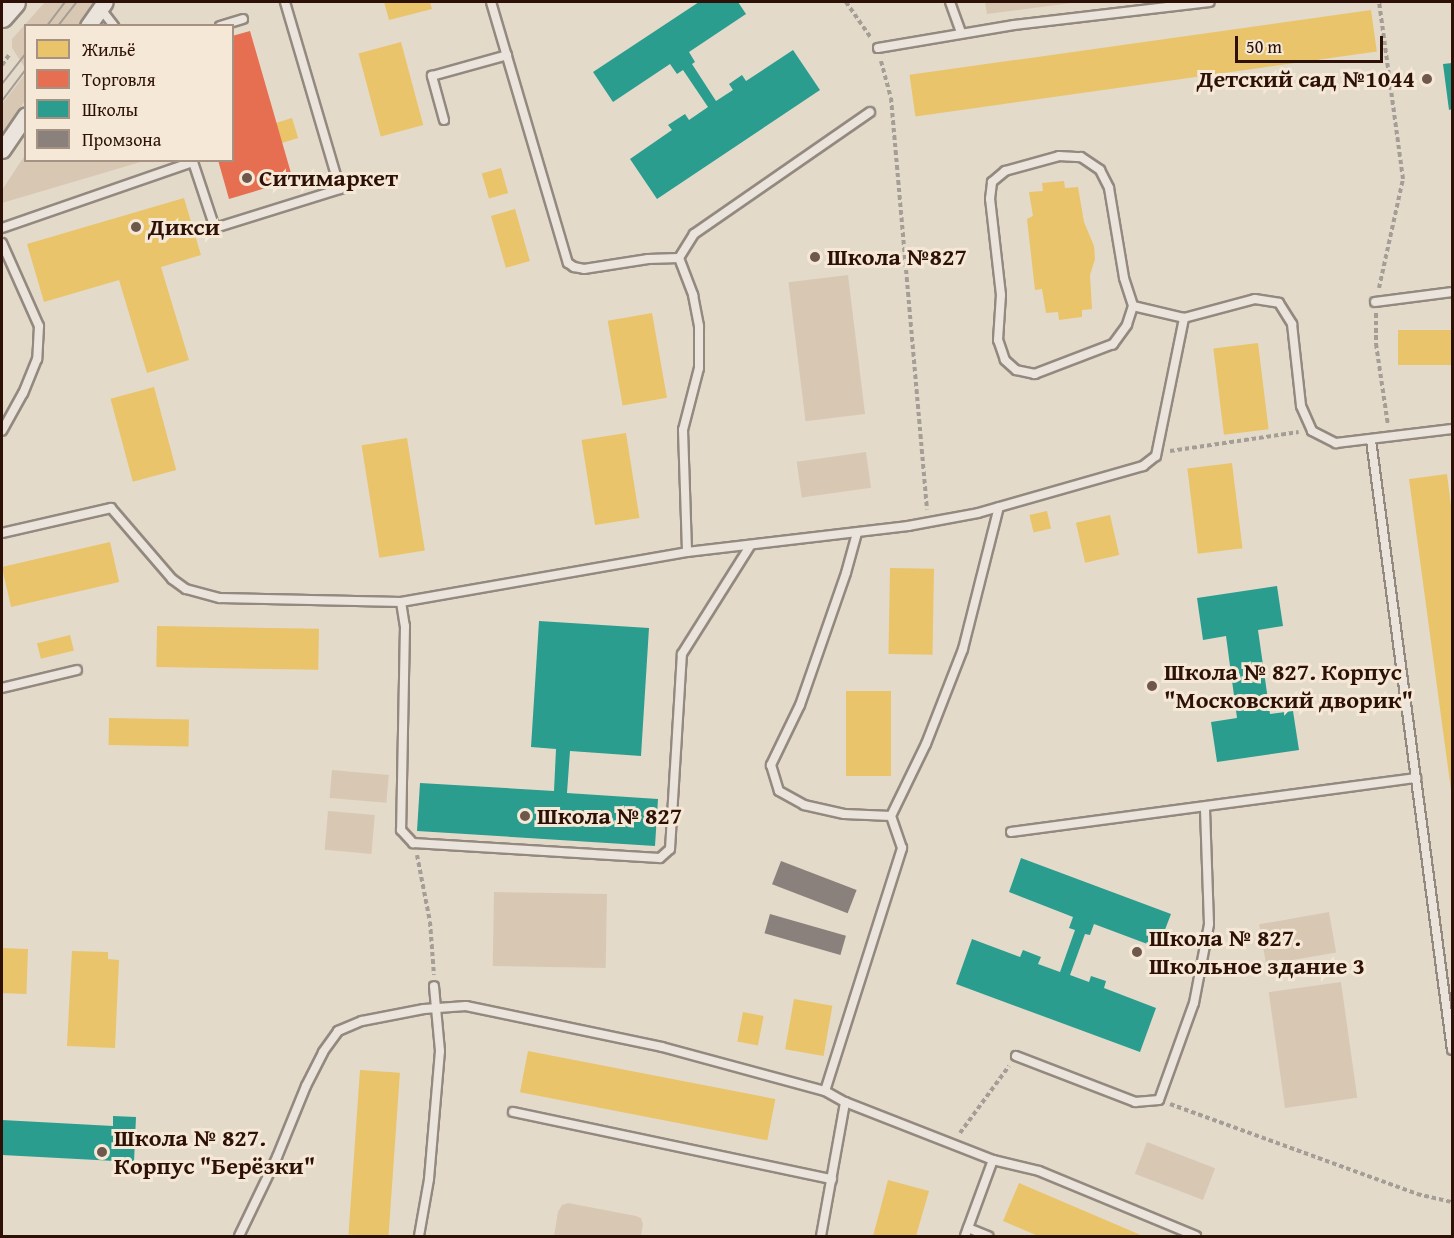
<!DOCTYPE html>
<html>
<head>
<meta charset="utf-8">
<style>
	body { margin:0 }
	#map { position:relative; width:1454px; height:1238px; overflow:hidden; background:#e4daca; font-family:"Gentium Book Plus",serif }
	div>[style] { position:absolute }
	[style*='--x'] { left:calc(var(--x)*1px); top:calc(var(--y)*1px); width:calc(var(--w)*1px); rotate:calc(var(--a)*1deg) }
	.green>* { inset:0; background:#d8c8b3; transform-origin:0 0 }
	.homes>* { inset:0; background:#e9c46a; transform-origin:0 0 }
	.shops>* { inset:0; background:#e76f51 }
	.schools>* { inset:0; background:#2a9d8f }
	.industry>* { inset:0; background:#8a817c; transform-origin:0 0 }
	.path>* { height:4px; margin-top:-2px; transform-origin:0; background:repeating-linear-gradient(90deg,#a59e97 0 4.5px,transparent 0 7.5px) }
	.roads { filter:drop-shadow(2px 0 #93897f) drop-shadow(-2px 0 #93897f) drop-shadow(0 2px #93897f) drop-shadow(0 -2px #93897f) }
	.lane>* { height:8px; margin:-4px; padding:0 4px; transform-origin:4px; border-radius:4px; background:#eae4dd }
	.street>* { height:15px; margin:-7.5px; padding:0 7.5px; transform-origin:7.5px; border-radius:7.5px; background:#eae4dd }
	.secondary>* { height:22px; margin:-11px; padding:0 11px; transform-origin:11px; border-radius:11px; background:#eae4dd }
	.tram>* { height:1.5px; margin:-0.75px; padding:0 0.75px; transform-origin:0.75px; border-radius:0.75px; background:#a59e97 }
	.dots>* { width:16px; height:16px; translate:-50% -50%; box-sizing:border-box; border:3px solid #f5e8d6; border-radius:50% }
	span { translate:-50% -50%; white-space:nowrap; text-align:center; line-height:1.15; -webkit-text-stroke:6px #f5e8d6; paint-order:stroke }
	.poi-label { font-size:24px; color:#2e1106; font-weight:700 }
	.right { translate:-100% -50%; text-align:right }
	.left { translate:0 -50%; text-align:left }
	.frame { position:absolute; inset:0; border:3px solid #2e1106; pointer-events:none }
	.legend { position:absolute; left:24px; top:24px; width:210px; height:138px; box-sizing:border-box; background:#f5e8d6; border:2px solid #a59283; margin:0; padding:8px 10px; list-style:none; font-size:18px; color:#2e1106 }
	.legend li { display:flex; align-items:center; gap:12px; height:30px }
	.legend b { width:30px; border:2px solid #a59283 }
	.scale { position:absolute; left:1235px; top:36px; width:148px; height:27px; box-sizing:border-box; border:3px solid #2e1106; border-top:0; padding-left:8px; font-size:18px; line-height:21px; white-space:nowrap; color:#2e1106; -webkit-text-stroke:4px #f5e8d6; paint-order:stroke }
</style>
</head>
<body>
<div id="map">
	<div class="green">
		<div style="clip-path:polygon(45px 2px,98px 2px,80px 25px,26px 26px,25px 68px,12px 48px,12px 39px)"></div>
		<div style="clip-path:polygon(985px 2px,1079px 2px,987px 14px)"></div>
		<div style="clip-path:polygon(25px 74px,25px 101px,2px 135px,2px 104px)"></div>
		<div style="clip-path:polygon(25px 155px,26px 160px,144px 161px,2px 203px,2px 190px)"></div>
		<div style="left:848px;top:275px;width:140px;height:60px;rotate:83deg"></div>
		<div style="left:866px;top:452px;width:36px;height:70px;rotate:82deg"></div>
		<div style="left:332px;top:770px;width:57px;height:28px;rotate:5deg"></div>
		<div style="left:328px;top:811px;width:47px;height:39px;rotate:5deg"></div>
		<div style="left:494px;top:892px;width:113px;height:74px;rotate:1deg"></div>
		<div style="left:1329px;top:912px;width:41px;height:71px;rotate:80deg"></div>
		<div style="left:1341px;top:982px;width:117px;height:73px;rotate:82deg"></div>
		<div style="left:1147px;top:1142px;width:73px;height:34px;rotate:21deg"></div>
		<div style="clip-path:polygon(568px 1203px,636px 1216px,641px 1218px,643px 1224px,641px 1236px,554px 1236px,558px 1212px,562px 1205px)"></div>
	</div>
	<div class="homes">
		<div style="clip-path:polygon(384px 2px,430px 2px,432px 9px,389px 20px)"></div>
		<div style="left:1371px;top:10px;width:42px;height:466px;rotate:82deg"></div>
		<div style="left:401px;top:42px;width:86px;height:44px;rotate:75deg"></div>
		<div style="left:292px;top:118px;width:21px;height:17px;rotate:73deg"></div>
		<div style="left:501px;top:168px;width:26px;height:20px;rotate:74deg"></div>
		<div style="clip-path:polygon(1064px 181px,1065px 188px,1078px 187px,1084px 222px,1094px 246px,1095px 259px,1090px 275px,1092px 309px,1082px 310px,1082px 317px,1059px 320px,1058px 312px,1046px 313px,1042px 289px,1035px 290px,1027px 219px,1033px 216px,1029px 192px,1043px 191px,1042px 183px)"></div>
		<div style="clip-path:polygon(184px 198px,201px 255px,161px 267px,189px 360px,147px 373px,119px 280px,44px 302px,27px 244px)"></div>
		<div style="left:515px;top:209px;width:54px;height:25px;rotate:74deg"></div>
		<div style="left:652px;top:313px;width:86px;height:45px;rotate:80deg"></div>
		<div style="left:1452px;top:330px;width:35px;height:54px;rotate:90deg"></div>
		<div style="left:1258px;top:343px;width:87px;height:45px;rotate:83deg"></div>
		<div style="left:154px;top:387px;width:86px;height:45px;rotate:75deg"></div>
		<div style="left:626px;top:433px;width:86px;height:45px;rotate:81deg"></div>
		<div style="left:407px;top:438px;width:114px;height:46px;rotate:81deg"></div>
		<div style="left:1232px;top:463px;width:86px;height:45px;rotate:83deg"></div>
		<div style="clip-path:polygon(1447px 474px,1452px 514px,1451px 790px,1409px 479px)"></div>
		<div style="left:1047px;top:511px;width:18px;height:18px;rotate:77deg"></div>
		<div style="left:1110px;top:515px;width:41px;height:35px;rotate:77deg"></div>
		<div style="left:110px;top:542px;width:41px;height:111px;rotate:77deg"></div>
		<div style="left:890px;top:568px;width:44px;height:86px;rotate:1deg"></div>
		<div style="left:157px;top:626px;width:162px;height:41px;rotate:1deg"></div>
		<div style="left:70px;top:635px;width:16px;height:34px;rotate:76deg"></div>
		<div style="left:846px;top:691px;width:45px;height:85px"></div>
		<div style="left:109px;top:718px;width:80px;height:27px;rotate:1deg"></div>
		<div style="left:2px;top:948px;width:26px;height:45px;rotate:2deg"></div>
		<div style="clip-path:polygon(72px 951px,108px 952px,108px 959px,119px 960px,115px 1048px,67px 1046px)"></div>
		<div style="left:794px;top:999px;width:39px;height:51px;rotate:10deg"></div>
		<div style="left:743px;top:1012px;width:21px;height:30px;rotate:11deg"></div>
		<div style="left:528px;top:1051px;width:252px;height:42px;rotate:11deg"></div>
		<div style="left:360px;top:1070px;width:40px;height:165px;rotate:4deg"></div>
		<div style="clip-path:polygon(888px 1180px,929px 1191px,916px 1236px,873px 1236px)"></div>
		<div style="clip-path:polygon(1019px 1183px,1143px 1236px,1038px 1236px,1003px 1221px)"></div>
	</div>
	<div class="shops">
		<div style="clip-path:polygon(250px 31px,293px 180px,229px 199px,218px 160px,232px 160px,232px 36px)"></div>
	</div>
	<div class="schools">
		<div style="clip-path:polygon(699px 2px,738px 2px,746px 14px,689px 52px,695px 62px,692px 64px,716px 101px,733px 90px,729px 84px,742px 75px,746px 81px,793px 50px,820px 90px,657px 199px,630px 159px,672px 130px,668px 125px,685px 114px,689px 120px,708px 107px,683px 70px,677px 74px,670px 64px,613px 102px,593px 72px)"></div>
		<div style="clip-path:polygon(1452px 63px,1452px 109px,1449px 110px,1443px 64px)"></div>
		<div style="clip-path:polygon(1277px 586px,1283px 626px,1258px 630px,1270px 714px,1293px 711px,1299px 750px,1217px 762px,1211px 722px,1237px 718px,1226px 636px,1203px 640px,1197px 598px)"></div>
		<div style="clip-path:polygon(539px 621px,649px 628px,641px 756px,570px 751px,567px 793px,658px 799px,655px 846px,417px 831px,420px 783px,554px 791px,556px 749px,531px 747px)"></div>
		<div style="clip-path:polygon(1021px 858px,1171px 914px,1158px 948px,1094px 924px,1090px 935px,1085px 934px,1070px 975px,1089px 982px,1091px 976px,1106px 981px,1104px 988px,1156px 1008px,1140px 1052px,956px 984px,972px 939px,1020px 957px,1023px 950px,1041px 957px,1038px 964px,1060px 972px,1075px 930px,1069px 928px,1073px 917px,1009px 892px)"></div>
		<div style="clip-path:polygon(113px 1116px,136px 1117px,134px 1162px,2px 1155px,2px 1120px,113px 1126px)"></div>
	</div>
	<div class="industry">
		<div style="left:781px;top:861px;width:81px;height:25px;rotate:21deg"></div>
		<div style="left:770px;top:914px;width:79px;height:20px;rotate:16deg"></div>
	</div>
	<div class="path">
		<div style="--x:846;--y:2;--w:44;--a:55.2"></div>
		<div style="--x:881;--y:61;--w:38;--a:75"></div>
		<div style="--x:891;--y:98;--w:413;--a:85"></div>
		<div style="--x:2;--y:65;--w:12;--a:-55"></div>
		<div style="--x:1379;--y:288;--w:112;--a:-77.6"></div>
		<div style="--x:1403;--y:179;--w:179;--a:-97.7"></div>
		<div style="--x:1376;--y:313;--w:31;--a:90"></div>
		<div style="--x:1376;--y:344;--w:82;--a:81.6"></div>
		<div style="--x:1170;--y:451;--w:130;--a:-8.4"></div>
		<div style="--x:417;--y:855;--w:68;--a:79"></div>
		<div style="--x:430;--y:922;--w:53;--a:85.7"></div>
		<div style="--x:1170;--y:1104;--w:263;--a:20"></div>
		<div style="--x:1417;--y:1194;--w:36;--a:13"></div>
		<div style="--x:960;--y:1133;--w:83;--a:-53.8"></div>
	</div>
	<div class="roads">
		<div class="lane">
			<div style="--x:491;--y:2;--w:272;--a:73.6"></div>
			<div style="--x:568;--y:263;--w:7;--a:34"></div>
			<div style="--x:574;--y:267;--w:10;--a:11"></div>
			<div style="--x:584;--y:269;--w:65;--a:-8.9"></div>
			<div style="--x:648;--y:259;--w:31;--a:-2"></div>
			<div style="--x:679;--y:258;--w:40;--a:69"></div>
			<div style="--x:693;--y:295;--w:32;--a:79"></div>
			<div style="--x:699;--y:326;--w:42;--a:90"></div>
			<div style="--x:699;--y:368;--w:64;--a:104.5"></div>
			<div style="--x:683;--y:430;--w:122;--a:88.1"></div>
			<div style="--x:950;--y:2;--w:33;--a:70"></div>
			<div style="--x:100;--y:8;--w:23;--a:52"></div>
			<div style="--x:220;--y:26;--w:24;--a:-17"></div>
			<div style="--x:878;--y:48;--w:138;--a:-9.6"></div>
			<div style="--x:1014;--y:25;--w:197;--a:-6.7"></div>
			<div style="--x:444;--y:120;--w:46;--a:-105.3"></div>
			<div style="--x:432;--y:76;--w:78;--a:-15.6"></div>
			<div style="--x:193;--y:162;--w:70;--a:71.6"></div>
			<div style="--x:215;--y:228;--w:131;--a:-17.3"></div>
			<div style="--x:340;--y:189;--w:195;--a:-106.4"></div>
			<div style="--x:2;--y:228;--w:202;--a:-19.1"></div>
			<div style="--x:193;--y:162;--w:2;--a:-117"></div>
			<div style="--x:2;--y:243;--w:91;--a:66"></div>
			<div style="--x:39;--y:326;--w:33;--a:93"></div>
			<div style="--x:37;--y:359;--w:37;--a:112"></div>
			<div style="--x:23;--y:393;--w:43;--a:118.9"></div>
			<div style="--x:679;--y:258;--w:28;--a:-58"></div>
			<div style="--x:694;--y:234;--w:214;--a:-34.7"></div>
			<div style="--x:1375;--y:302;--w:78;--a:-7.4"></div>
			<div style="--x:1133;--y:306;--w:20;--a:108"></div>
			<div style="--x:1127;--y:325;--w:24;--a:126"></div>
			<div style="--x:1113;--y:344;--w:84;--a:159"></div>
			<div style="--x:1035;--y:374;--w:19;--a:-168"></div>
			<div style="--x:1016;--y:370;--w:15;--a:-138"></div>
			<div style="--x:1005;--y:360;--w:21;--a:-109"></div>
			<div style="--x:998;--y:340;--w:45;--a:-86.2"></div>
			<div style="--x:1001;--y:295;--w:97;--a:-96.5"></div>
			<div style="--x:990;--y:199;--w:17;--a:-83"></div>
			<div style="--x:992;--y:182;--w:17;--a:-40"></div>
			<div style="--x:1005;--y:171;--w:56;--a:-15.5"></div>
			<div style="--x:1059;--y:156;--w:22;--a:3"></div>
			<div style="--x:1081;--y:157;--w:23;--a:34"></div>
			<div style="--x:1100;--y:170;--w:20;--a:63"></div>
			<div style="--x:1109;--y:188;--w:91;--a:80.5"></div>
			<div style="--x:1124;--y:278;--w:29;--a:72"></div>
			<div style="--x:1133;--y:306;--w:52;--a:13.2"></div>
			<div style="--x:1371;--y:440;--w:615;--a:82.44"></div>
			<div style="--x:2;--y:533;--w:112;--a:-12.9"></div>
			<div style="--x:111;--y:508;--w:94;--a:49.3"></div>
			<div style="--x:172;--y:579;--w:17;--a:36"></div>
			<div style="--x:186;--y:589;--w:35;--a:15"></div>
			<div style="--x:220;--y:598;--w:181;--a:1.3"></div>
			<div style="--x:401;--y:602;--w:290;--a:-9.9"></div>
			<div style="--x:687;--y:552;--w:223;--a:-6.7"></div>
			<div style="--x:908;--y:526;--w:71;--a:-10.5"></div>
			<div style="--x:978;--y:513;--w:172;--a:-15.9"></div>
			<div style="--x:1143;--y:466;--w:16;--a:-38"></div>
			<div style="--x:1156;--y:456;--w:141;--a:-78.5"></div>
			<div style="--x:1184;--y:318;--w:73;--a:-15"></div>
			<div style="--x:1255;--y:299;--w:24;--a:9"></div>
			<div style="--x:1279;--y:303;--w:25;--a:58"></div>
			<div style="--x:1292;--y:324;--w:82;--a:83.7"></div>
			<div style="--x:1301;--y:406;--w:27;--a:66"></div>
			<div style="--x:1312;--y:431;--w:27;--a:27"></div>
			<div style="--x:1336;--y:443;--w:117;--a:-6.9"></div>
			<div style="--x:857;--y:533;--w:41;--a:105.4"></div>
			<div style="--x:846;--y:573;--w:140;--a:109.2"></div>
			<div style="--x:800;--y:705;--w:67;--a:115.8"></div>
			<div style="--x:771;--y:765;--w:27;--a:73"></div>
			<div style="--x:779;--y:791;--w:29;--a:29"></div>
			<div style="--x:804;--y:805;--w:41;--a:12.7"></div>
			<div style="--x:844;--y:814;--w:47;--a:2.4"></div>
			<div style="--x:401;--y:602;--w:24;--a:81"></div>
			<div style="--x:405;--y:626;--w:204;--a:91.1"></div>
			<div style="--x:401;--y:830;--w:18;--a:47"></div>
			<div style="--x:413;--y:843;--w:247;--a:3.5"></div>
			<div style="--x:660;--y:858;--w:13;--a:-42"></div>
			<div style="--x:670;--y:849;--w:195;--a:-86.5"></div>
			<div style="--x:682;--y:654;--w:128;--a:-57.8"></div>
			<div style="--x:2;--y:688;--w:77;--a:-13.5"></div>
			<div style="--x:1011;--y:832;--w:409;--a:-7.6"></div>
			<div style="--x:1016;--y:1056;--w:128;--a:21.1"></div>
			<div style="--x:1135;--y:1102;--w:24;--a:-5"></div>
			<div style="--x:1159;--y:1100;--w:103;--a:-70.2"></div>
			<div style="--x:1194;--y:1003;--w:80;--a:-79.2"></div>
			<div style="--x:1209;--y:924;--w:117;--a:-92"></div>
			<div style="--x:825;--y:1091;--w:255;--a:-72.4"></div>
			<div style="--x:902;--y:848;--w:34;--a:-109"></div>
			<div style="--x:891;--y:816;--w:80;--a:-64.1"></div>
			<div style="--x:926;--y:744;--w:102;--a:-68.7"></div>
			<div style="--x:963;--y:649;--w:146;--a:-75.8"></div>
			<div style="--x:513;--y:1112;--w:326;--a:11.9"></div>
			<div style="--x:968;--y:1228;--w:22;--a:22"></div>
			<div style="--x:239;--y:1236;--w:88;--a:-64.3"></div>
			<div style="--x:277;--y:1157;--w:77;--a:-67.8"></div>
			<div style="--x:306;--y:1086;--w:38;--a:-63"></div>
			<div style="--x:323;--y:1052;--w:26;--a:-54"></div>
			<div style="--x:338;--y:1031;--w:26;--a:-23"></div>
			<div style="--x:362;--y:1021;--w:63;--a:-11"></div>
			<div style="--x:424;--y:1009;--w:42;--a:-4.1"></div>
			<div style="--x:466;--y:1006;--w:200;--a:11.8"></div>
			<div style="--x:662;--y:1047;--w:169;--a:15.1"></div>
			<div style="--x:825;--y:1091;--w:23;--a:29"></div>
			<div style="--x:845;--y:1102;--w:159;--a:21.4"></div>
			<div style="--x:993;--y:1160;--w:47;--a:13.4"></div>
			<div style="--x:1039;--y:1171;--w:170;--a:22.5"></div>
			<div style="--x:419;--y:1236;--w:58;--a:-80"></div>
			<div style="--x:429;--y:1179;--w:128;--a:-85.1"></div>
			<div style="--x:440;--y:1051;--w:65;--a:-95.3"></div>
			<div style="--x:821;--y:1236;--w:136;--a:-79.8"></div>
			<div style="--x:965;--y:1236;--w:81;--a:-69.8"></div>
		</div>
		<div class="street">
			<div style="--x:88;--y:26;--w:29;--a:-55"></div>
			<div style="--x:2;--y:150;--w:42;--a:-55.6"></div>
		</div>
		<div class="secondary">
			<div style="--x:2;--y:16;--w:18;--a:-49"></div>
		</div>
	</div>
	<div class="tram">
		<div style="--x:47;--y:26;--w:30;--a:-53"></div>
		<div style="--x:58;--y:26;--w:31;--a:-52"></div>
		<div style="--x:2;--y:84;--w:39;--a:-52"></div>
		<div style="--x:2;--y:101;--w:40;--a:-53"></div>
	</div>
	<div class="dots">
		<div style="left:1427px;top:79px;background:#6e574b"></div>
		<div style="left:247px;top:178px;background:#6e574b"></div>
		<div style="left:136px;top:227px;background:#6e574b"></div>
		<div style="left:815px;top:257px;background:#6e574b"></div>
		<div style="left:1152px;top:686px;background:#6e574b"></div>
		<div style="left:525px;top:816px;background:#6e574b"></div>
		<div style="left:1137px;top:952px;background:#6e574b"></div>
		<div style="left:102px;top:1152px;background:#6e574b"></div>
	</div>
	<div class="poi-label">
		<span class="right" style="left:1415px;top:79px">Детский сад №1044</span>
		<span class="left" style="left:259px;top:178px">Ситимаркет</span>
		<span class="left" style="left:148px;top:227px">Дикси</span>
		<span class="left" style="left:827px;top:257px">Школа №827</span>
		<span class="left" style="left:1164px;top:686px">Школа № 827. Корпус<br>"Московский дворик"</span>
		<span class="left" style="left:537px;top:816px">Школа № 827</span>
		<span class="left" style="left:1149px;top:952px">Школа № 827.<br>Школьное здание 3</span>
		<span class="left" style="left:114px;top:1152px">Школа № 827.<br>Корпус "Берёзки"</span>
	</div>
	<div class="frame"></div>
	<ul class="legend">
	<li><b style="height:16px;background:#e9c46a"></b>Жильё</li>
	<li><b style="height:16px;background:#e76f51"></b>Торговля</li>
	<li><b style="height:16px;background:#2a9d8f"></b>Школы</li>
	<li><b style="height:16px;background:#8a817c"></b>Промзона</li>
	</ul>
	<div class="scale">50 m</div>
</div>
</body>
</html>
